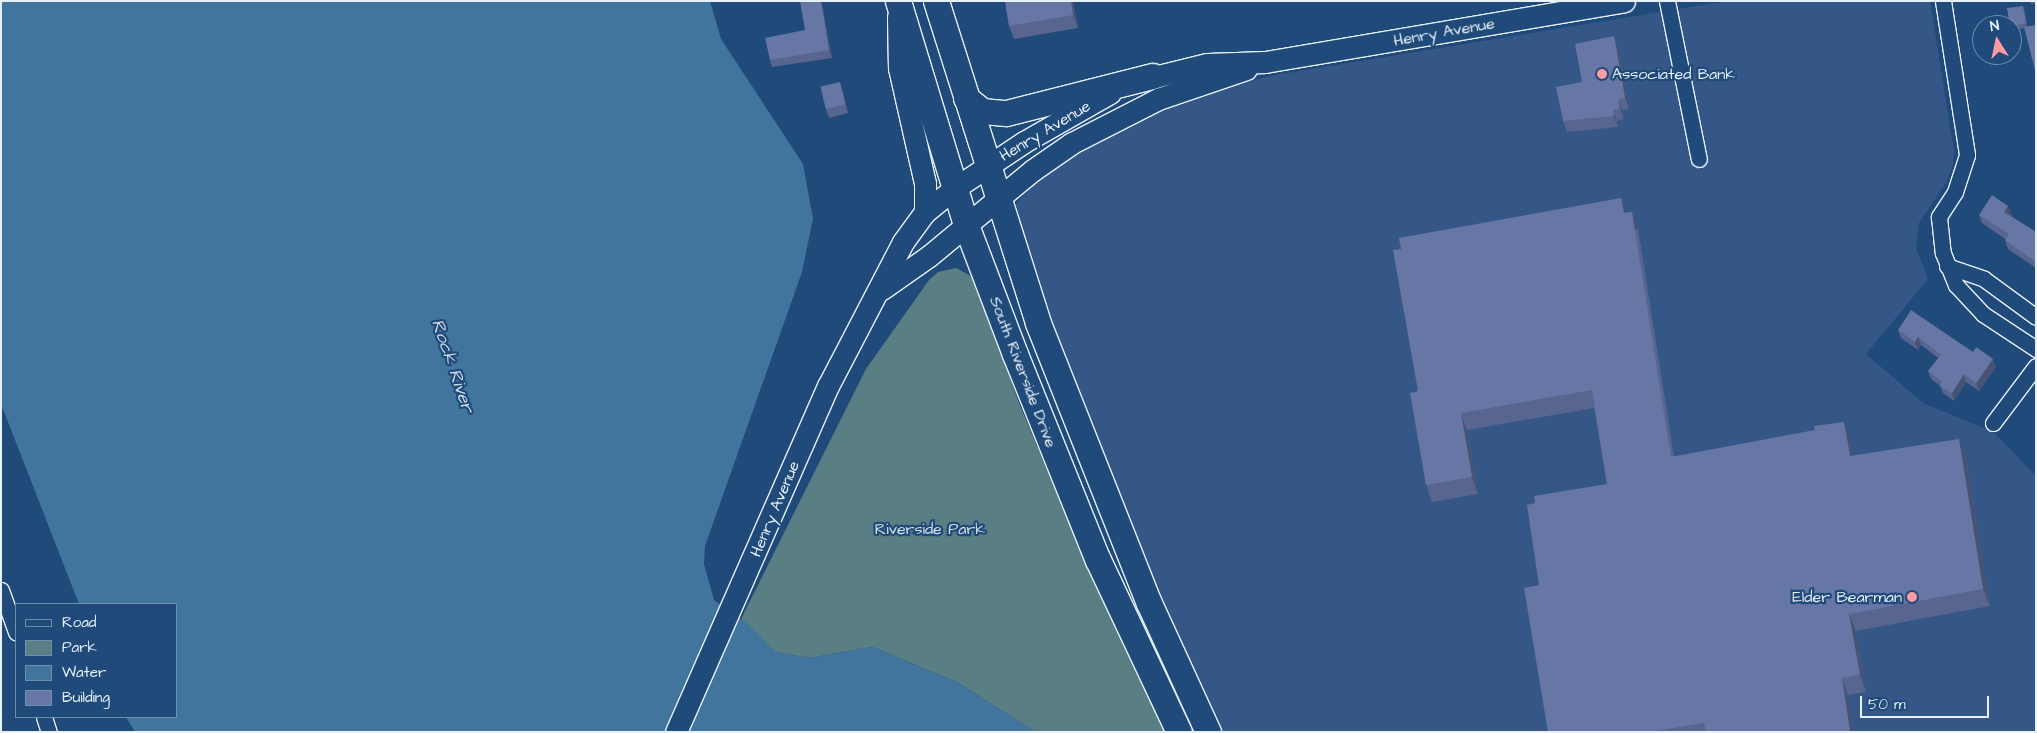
<!DOCTYPE html>
<html>
<head>
<meta charset="utf-8">
<style>
	body { margin:0 }
	#map { position:relative; width:2037px; height:733px; overflow:hidden; background:#1f4a7a; font-family:"Architects Daughter",sans-serif }
	div>[style] { position:absolute }
	[style*='--x'] { left:calc(var(--x)*1px); top:calc(var(--y)*1px); width:calc(var(--w)*1px); rotate:calc(var(--a)*1deg) }
	.built>* { inset:0; background:#345787 }
	.green>* { inset:0; background:#597e83 }
	.water>* { inset:0; background:#41759e }
	.roads { filter:drop-shadow(1px 0 #e8f1f8) drop-shadow(-1px 0 #e8f1f8) drop-shadow(0 1px #e8f1f8) drop-shadow(0 -1px #e8f1f8) }
	.street>* { height:15px; margin:-7.5px; padding:0 7.5px; transform-origin:7.5px; border-radius:7.5px; background:#1f4a7a }
	.secondary>* { height:21px; margin:-10.5px; padding:0 10.5px; transform-origin:10.5px; border-radius:10.5px; background:#1f4a7a }
	.primary>* { height:25px; margin:-12.5px; padding:0 12.5px; transform-origin:12.5px; border-radius:12.5px; background:#1f4a7a }
	.wall>* { inset:0; background:#58658e }
	.shaded-wall>* { inset:0; background:#475374; transform-origin:0 0 }
	.building>* { inset:0; background:#6676a5; transform-origin:0 0 }
	.dots>* { width:14px; height:14px; translate:-50% -50%; box-sizing:border-box; border:2px solid #1f4a7a; border-radius:50% }
	span { translate:-50% -50%; white-space:nowrap; text-align:center; line-height:1.15; -webkit-text-stroke:4.5px #1f4a7a; paint-order:stroke }
	.street-label { font-size:16px; color:#e8f1f8 }
	.poi-label { font-size:16px; color:#e8f1f8 }
	.left { translate:0 -50%; text-align:left }
	.right { translate:-100% -50%; text-align:right }
	.park-label { font-size:16px; color:#d3e0e6 }
	.water-label { font-size:18px; color:#cfdeea; font-style:italic }
	.frame { position:absolute; inset:0; border:2px solid #e8f1f8; pointer-events:none }
	.legend { position:absolute; left:15px; top:603px; width:162px; height:115px; box-sizing:border-box; background:#1f4a7a; border:1px solid #6f8dac; margin:0; padding:6px 9px; list-style:none; font-size:15px; color:#e8f1f8 }
	.legend li { display:flex; align-items:center; gap:10px; height:25px }
	.legend b { width:25px; border:1px solid #6f8dac }
	.north { position:absolute; left:1972px; top:15px; width:50px; height:50px; box-sizing:border-box; background:#1f4a7a; border:1px solid #6f8dac; border-radius:50%; rotate:350deg; font-size:14px; font-weight:700; line-height:20px; text-align:center; color:#e8f1f8 }
	.north::after { content:''; display:block; margin:auto; width:18px; height:22px; background:#ff9aa2; clip-path:polygon(50% 0,100% 100%,50% 72%,0 100%) }
	.scale { position:absolute; left:1860px; top:696px; width:129px; height:22px; box-sizing:border-box; border:2px solid #e8f1f8; border-top:0; padding-left:6px; font-size:15px; line-height:18px; white-space:nowrap; color:#e8f1f8; -webkit-text-stroke:4px #1f4a7a; paint-order:stroke }
</style>
</head>
<body>
<div id="map">
	<div class="built">
		<div style="clip-path:polygon(1727px 1px,1930px 1px,1954px 151px,1953px 165px,1946px 183px,1919px 223px,1916px 248px,1928px 279px,1866px 354px,1923px 403px,1994px 432px,2036px 476px,2036px 732px,1220px 732px,1103px 461px,1034px 273px,1015px 214px,1016px 204px,1038px 180px,1086px 147px,1162px 108px,1205px 92px,1275px 75px)"></div>
	</div>
	<div class="green">
		<div style="clip-path:polygon(956px 268px,971px 276px,978px 289px,1019px 403px,1065px 513px,1165px 732px,1035px 732px,957px 682px,872px 647px,809px 658px,775px 652px,741px 619px,866px 369px,929px 280px,938px 272px)"></div>
	</div>
	<div class="water">
		<div style="clip-path:polygon(1px 1px,710px 1px,721px 39px,803px 164px,813px 219px,802px 272px,705px 546px,704px 564px,714px 600px,748px 624px,775px 652px,809px 658px,872px 647px,957px 682px,1035px 732px,135px 732px,126px 717px,176px 717px,176px 604px,79px 604px,1px 404px)"></div>
	</div>
	<div class="roads">
		<div class="street">
			<div style="--x:1667;--y:1;--w:161;--a:78.6"></div>
			<div style="--x:1943;--y:1;--w:156;--a:81.1"></div>
			<div style="--x:1967;--y:155;--w:39;--a:108"></div>
			<div style="--x:1955;--y:192;--w:30;--a:123"></div>
			<div style="--x:1939;--y:217;--w:36;--a:84"></div>
			<div style="--x:1943;--y:253;--w:35;--a:68"></div>
			<div style="--x:1956;--y:285;--w:40;--a:47"></div>
			<div style="--x:1983;--y:314;--w:64;--a:33.4"></div>
			<div style="--x:1947;--y:266;--w:39;--a:19"></div>
			<div style="--x:1984;--y:279;--w:64;--a:36.2"></div>
			<div style="--x:1993;--y:423;--w:71;--a:-53"></div>
			<div style="--x:1;--y:590;--w:45;--a:70.3"></div>
			<div style="--x:44;--y:717;--w:16;--a:72"></div>
		</div>
		<div class="secondary">
			<div style="--x:898;--y:17;--w:51;--a:88.9"></div>
			<div style="--x:899;--y:68;--w:118;--a:77.3"></div>
			<div style="--x:925;--y:183;--w:29;--a:90"></div>
			<div style="--x:1138;--y:81;--w:71;--a:-13.8"></div>
			<div style="--x:1207;--y:64;--w:58;--a:-2"></div>
			<div style="--x:1265;--y:62;--w:364;--a:-9.6"></div>
			<div style="--x:882;--y:289;--w:57;--a:-35.1"></div>
			<div style="--x:929;--y:256;--w:135;--a:-39.6"></div>
			<div style="--x:1033;--y:170;--w:47;--a:-34.7"></div>
			<div style="--x:1072;--y:143;--w:97;--a:-27.1"></div>
			<div style="--x:1158;--y:99;--w:93;--a:-18.8"></div>
			<div style="--x:676;--y:732;--w:378;--a:-66.3"></div>
			<div style="--x:828;--y:386;--w:162;--a:-62.5"></div>
			<div style="--x:903;--y:242;--w:37;--a:-54"></div>
			<div style="--x:925;--y:212;--w:38;--a:-39"></div>
			<div style="--x:955;--y:188;--w:83;--a:-33.7"></div>
			<div style="--x:1024;--y:142;--w:99;--a:-29.7"></div>
		</div>
		<div class="primary">
			<div style="--x:898;--y:1;--w:234;--a:73.1"></div>
			<div style="--x:966;--y:225;--w:138;--a:69.2"></div>
			<div style="--x:1015;--y:354;--w:222;--a:68.1"></div>
			<div style="--x:1098;--y:560;--w:190;--a:64.8"></div>
			<div style="--x:936;--y:1;--w:338;--a:72.4"></div>
			<div style="--x:1038;--y:323;--w:301;--a:68.4"></div>
			<div style="--x:1149;--y:603;--w:142;--a:65.4"></div>
			<div style="--x:966;--y:98;--w:21;--a:39"></div>
			<div style="--x:982;--y:111;--w:24;--a:5"></div>
			<div style="--x:1006;--y:113;--w:151;--a:-14.2"></div>
		</div>
	</div>
	<div class="wall">
		<div style="clip-path:polygon(1005px 1px,1073px 1px,1078px 28px,1014px 39px,1009px 26px)"></div>
		<div style="clip-path:polygon(2030px 1px,2036px 1px,2036px 3px,2031px 4px)"></div>
		<div style="clip-path:polygon(822px 4px,832px 58px,772px 67px,770px 60px,805px 30px)"></div>
		<div style="clip-path:polygon(2025px 10px,2027px 27px,2024px 28px,2012px 31px,2012px 25px)"></div>
		<div style="clip-path:polygon(1614px 36px,1618px 47px,1629px 109px,1622px 110px,1624px 119px,1617px 121px,1618px 127px,1567px 132px,1563px 121px,1582px 82px)"></div>
		<div style="clip-path:polygon(843px 91px,848px 113px,829px 118px,826px 109px)"></div>
		<div style="clip-path:polygon(1621px 198px,1626px 212px,1632px 212px,1638px 229px,1674px 456px,1850px 438px,1853px 456px,1966px 456px,1990px 606px,1856px 631px,1866px 692px,1848px 695px,1854px 732px,1548px 732px,1535px 503px,1607px 484px,1594px 408px,1467px 430px,1478px 494px,1432px 502px,1426px 485px,1418px 391px,1401px 249px)"></div>
		<div style="clip-path:polygon(2008px 206px,2012px 215px,2011px 216px,2036px 232px,2036px 268px,2008px 249px,2005px 240px,2005px 239px,1982px 223px,1979px 215px)"></div>
		<div style="clip-path:polygon(1898px 330px,1996px 367px,1979px 391px,1966px 382px,1954px 401px,1943px 393px,1940px 386px,1931px 379px,1928px 371px,1938px 358px,1921px 345px,1918px 350px,1901px 338px)"></div>
	</div>
	<div class="shaded-wall">
		<div style="clip-path:polygon(821px 1px,822px 4px,832px 58px,829px 50px)"></div>
		<div style="clip-path:polygon(1071px 1px,1073px 1px,1078px 28px,1073px 15px)"></div>
		<div style="clip-path:polygon(2023px 6px,2025px 10px,2027px 28px,2026px 23px)"></div>
		<div style="clip-path:polygon(1614px 36px,1618px 47px,1629px 109px,1625px 98px)"></div>
		<div style="clip-path:polygon(840px 82px,843px 91px,848px 113px,845px 104px)"></div>
		<div style="clip-path:polygon(1618px 99px,1622px 110px,1624px 119px,1620px 108px)"></div>
		<div style="clip-path:polygon(1613px 110px,1617px 121px,1618px 127px,1614px 116px)"></div>
		<div style="clip-path:polygon(1621px 198px,1627px 215px,1624px 213px)"></div>
		<div style="clip-path:polygon(2008px 206px,2012px 215px,2008px 221px,2004px 212px)"></div>
		<div style="left:1632px;top:212px;width:18px;height:248px;rotate:71deg"></div>
		<div style="clip-path:polygon(1918px 337px,1921px 345px,1918px 350px,1915px 342px)"></div>
		<div style="clip-path:polygon(1993px 359px,1996px 367px,1979px 391px,1976px 383px)"></div>
		<div style="clip-path:polygon(1964px 374px,1966px 382px,1954px 401px,1952px 393px)"></div>
		<div style="clip-path:polygon(1461px 413px,1467px 430px,1478px 494px,1472px 477px)"></div>
		<div style="clip-path:polygon(1844px 422px,1850px 438px,1856px 473px,1850px 456px)"></div>
		<div style="clip-path:polygon(1959px 439px,1966px 456px,1990px 606px,1983px 589px)"></div>
		<div style="clip-path:polygon(1849px 614px,1856px 631px,1866px 692px,1860px 675px)"></div>
		<div style="clip-path:polygon(1842px 678px,1848px 695px,1854px 732px,1850px 732px)"></div>
	</div>
	<div class="building">
		<div style="clip-path:polygon(800px 1px,821px 1px,829px 50px,770px 60px,765px 38px,805px 30px)"></div>
		<div style="clip-path:polygon(1005px 1px,1071px 1px,1073px 15px,1009px 26px)"></div>
		<div style="clip-path:polygon(2023px 6px,2026px 23px,2012px 26px,2012px 25px,2010px 25px,2007px 8px)"></div>
		<div style="clip-path:polygon(2036px 25px,2036px 74px,2024px 27px)"></div>
		<div style="clip-path:polygon(1614px 36px,1625px 98px,1618px 99px,1620px 108px,1613px 110px,1614px 116px,1563px 121px,1556px 87px,1582px 82px,1575px 44px)"></div>
		<div style="left:840px;top:82px;width:23px;height:20px;rotate:77deg"></div>
		<div style="clip-path:polygon(1992px 195px,2008px 206px,2004px 212px,2036px 232px,2036px 262px,2005px 240px,2009px 234px,1979px 215px)"></div>
		<div style="clip-path:polygon(1621px 198px,1624px 213px,1632px 212px,1671px 457px,1815px 430px,1814px 426px,1844px 422px,1850px 456px,1959px 439px,1983px 589px,1849px 614px,1860px 675px,1842px 678px,1850px 732px,1706px 732px,1704px 723px,1649px 732px,1548px 732px,1524px 588px,1539px 585px,1527px 505px,1535px 503px,1534px 496px,1607px 484px,1592px 390px,1461px 413px,1472px 477px,1426px 485px,1410px 393px,1418px 391px,1393px 250px,1401px 249px,1399px 238px)"></div>
		<div style="clip-path:polygon(1911px 310px,1973px 352px,1976px 347px,1993px 359px,1976px 383px,1964px 374px,1952px 393px,1940px 386px,1942px 382px,1928px 371px,1941px 355px,1918px 337px,1915px 342px,1898px 330px)"></div>
	</div>
	<div class="dots">
		<div style="left:1602px;top:74px;background:#ff9aa2"></div>
		<div style="left:1912px;top:597px;background:#ff9aa2"></div>
	</div>
	<div class="street-label">
		<span style="left:1444px;top:32px;rotate:-10deg">Henry Avenue</span>
		<span style="left:1045px;top:131px;rotate:-31deg">Henry Avenue</span>
		<span style="left:1023px;top:372px;rotate:69deg">South Riverside Drive</span>
		<span style="left:775px;top:509px;rotate:-67deg">Henry Avenue</span>
	</div>
	<div class="poi-label">
		<span class="left" style="left:1612px;top:74px">Associated Bank</span>
		<span class="right" style="left:1902px;top:597px">Elder Bearman</span>
	</div>
	<div class="park-label">
		<span style="left:930px;top:529px">Riverside Park</span>
	</div>
	<div class="water-label">
		<span style="left:452px;top:366px;rotate:71deg">Rock River</span>
	</div>
	<div class="frame"></div>
	<ul class="legend">
	<li><b style="height:6px;background:#1f4a7a"></b>Road</li>
	<li><b style="height:14px;background:#597e83"></b>Park</li>
	<li><b style="height:14px;background:#41759e"></b>Water</li>
	<li><b style="height:14px;background:#6676a5"></b>Building</li>
	</ul>
	<div class="north">N</div>
	<div class="scale">50 m</div>
</div>
</body>
</html>
